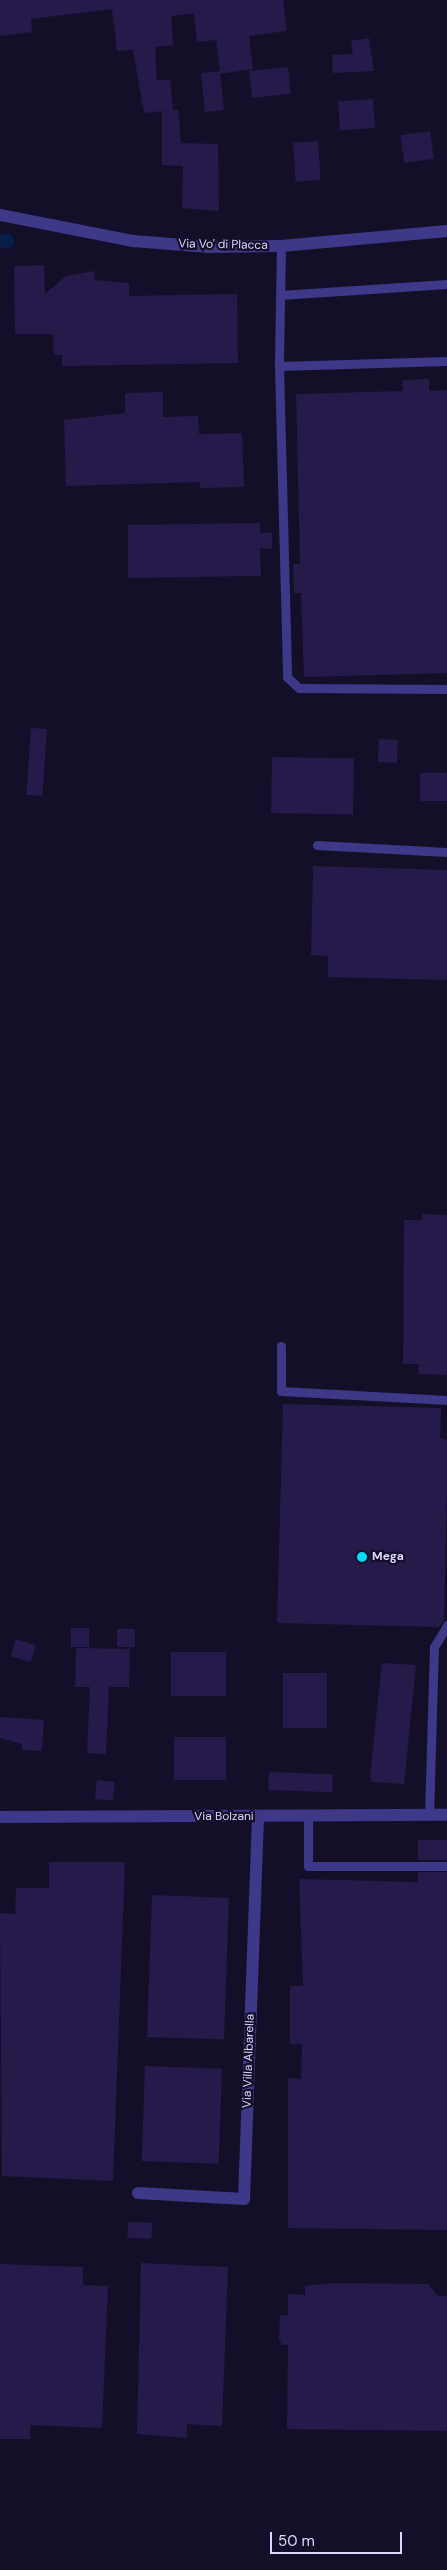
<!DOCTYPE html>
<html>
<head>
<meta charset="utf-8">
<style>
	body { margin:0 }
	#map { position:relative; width:447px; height:2570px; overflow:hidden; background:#140f28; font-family:"DM Sans",sans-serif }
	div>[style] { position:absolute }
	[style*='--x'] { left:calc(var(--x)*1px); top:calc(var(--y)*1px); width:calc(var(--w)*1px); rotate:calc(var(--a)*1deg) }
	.water>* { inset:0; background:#081d48 }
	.round { border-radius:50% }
	.building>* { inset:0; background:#261a4a; transform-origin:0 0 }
	.service>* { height:9px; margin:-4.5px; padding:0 4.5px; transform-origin:4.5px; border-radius:4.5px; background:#3e3889 }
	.minor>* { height:12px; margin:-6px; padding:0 6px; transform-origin:6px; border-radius:6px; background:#3e3889 }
	.tertiary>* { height:12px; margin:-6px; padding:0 6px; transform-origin:6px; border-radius:6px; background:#3e3889 }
	.dots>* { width:14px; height:14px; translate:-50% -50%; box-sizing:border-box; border:2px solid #140f28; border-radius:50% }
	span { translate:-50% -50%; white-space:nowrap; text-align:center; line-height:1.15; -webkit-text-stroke:4.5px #140f28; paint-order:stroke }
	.street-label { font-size:12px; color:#dcd6ff }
	.poi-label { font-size:12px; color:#dcd6ff; font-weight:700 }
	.left { translate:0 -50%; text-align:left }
	.scale { position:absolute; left:270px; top:2532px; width:132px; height:22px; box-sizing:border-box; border:2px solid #dcd6ff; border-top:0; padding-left:6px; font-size:15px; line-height:18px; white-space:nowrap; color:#dcd6ff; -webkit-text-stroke:4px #140f28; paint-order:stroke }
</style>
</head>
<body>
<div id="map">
	<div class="water">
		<div class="round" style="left:-2px;top:233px;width:16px;height:16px"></div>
	</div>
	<div class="building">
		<div style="clip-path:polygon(0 0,283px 0,287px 31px,249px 36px,253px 69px,220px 74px,224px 110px,205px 112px,201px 73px,220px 71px,216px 40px,197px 42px,194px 13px,171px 16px,173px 45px,155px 47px,157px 80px,170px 80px,173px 110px,144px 113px,133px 50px,117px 51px,112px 9px,31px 19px,32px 32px,0 36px)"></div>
		<div style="clip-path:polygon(369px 38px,374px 71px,333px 73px,332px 55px,353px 54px,351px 41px)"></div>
		<div style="left:288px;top:67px;width:27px;height:39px;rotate:84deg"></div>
		<div style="left:373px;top:99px;width:29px;height:35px;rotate:86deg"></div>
		<div style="clip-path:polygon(178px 110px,181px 143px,218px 144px,219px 211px,182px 208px,183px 166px,162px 165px,162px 111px)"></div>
		<div style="left:430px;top:131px;width:28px;height:30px;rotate:82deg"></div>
		<div style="left:318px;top:141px;width:39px;height:25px;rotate:86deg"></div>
		<div style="clip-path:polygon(44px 265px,45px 294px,66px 276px,94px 271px,95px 280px,129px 283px,129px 296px,237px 294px,238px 363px,62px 366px,62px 355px,54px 355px,53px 334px,15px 334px,14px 266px)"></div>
		<div style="clip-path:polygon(429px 379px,429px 391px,447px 390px,447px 673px,304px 677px,301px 593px,294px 593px,293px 564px,300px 564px,296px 394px,403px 391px,402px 380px)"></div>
		<div style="clip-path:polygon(163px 392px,163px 417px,198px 416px,199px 434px,242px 433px,244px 487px,200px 488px,200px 482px,66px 486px,64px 420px,125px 413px,125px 393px)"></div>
		<div style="clip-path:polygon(260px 523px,260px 533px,272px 533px,272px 549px,260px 548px,261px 576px,128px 578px,128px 525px)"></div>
		<div style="left:31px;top:728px;width:16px;height:67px;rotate:4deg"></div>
		<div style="left:379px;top:739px;width:19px;height:23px;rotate:3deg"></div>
		<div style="left:272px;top:757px;width:82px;height:56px;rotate:1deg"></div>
		<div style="left:447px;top:773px;width:28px;height:27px;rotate:90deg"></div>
		<div style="clip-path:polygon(313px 866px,447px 870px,447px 980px,328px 977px,328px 956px,311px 955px)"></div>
		<div style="clip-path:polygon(422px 1214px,447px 1215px,447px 1375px,418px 1374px,419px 1364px,403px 1364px,404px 1220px,422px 1220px)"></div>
		<div style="clip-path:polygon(283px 1404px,441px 1408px,440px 1438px,447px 1440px,447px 1491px,444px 1620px,439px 1627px,277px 1623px)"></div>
		<div style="left:71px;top:1628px;width:18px;height:19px"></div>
		<div style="left:117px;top:1629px;width:18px;height:18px"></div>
		<div style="left:16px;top:1639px;width:21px;height:18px;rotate:17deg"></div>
		<div style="clip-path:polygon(76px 1648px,130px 1649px,129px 1687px,109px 1687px,106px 1754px,87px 1753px,90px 1687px,75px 1687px)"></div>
		<div style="left:171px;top:1652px;width:55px;height:44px"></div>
		<div style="clip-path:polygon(382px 1663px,416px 1665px,404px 1784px,372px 1782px,370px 1775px)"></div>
		<div style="left:283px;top:1673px;width:44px;height:55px"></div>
		<div style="clip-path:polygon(0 1717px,44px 1720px,42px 1751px,22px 1750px,22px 1744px,0 1738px)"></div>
		<div style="left:174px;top:1737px;width:52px;height:43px"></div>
		<div style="left:269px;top:1772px;width:64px;height:18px;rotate:2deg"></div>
		<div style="left:97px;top:1780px;width:18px;height:19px;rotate:6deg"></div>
		<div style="left:418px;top:1840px;width:29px;height:20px"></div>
		<div style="clip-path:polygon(49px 1862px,125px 1862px,113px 2181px,2px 2176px,0 1913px,15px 1914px,16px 1888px,49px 1888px)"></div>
		<div style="clip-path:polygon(418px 1872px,447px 1872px,447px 2230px,288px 2228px,288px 2078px,301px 2079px,302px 2044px,290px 2044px,290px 1986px,303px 1986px,299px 1879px,418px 1882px)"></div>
		<div style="left:152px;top:1895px;width:77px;height:142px;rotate:2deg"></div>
		<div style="left:145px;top:2066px;width:77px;height:95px;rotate:2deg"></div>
		<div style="left:128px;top:2222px;width:24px;height:16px;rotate:2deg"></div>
		<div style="clip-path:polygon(141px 2263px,228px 2267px,222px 2426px,187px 2424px,187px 2438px,137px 2434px)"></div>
		<div style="clip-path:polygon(0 2264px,83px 2267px,83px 2285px,108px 2286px,102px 2428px,30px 2425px,30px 2439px,0 2439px)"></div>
		<div style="clip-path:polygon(335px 2283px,428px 2284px,438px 2296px,447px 2296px,447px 2431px,287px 2429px,288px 2345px,282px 2345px,279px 2339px,280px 2315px,288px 2315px,288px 2294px,305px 2295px,305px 2286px)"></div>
	</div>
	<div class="service">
		<div style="--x:281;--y:246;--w:120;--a:91"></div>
		<div style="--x:279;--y:366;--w:168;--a:-1.7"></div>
		<div style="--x:280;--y:295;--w:167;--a:-3.8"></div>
		<div style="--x:279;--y:366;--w:311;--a:88.5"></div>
		<div style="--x:287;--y:677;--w:16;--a:43"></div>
		<div style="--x:299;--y:688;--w:148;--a:0.4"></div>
		<div style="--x:317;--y:845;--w:130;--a:3.1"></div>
		<div style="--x:281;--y:1346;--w:45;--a:90"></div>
		<div style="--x:281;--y:1391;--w:166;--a:3.1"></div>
		<div style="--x:429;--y:1815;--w:168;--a:-88.3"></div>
		<div style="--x:434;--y:1647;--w:26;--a:-59"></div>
		<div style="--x:308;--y:1817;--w:49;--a:90"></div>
		<div style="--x:308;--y:1866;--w:139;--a:0"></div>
	</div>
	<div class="minor">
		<div style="--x:138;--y:2193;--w:106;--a:3.2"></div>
		<div style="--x:244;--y:2199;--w:382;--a:-87.9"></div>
	</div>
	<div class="tertiary">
		<div style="--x:0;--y:215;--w:136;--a:11.1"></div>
		<div style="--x:133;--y:241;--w:76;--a:4.5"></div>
		<div style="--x:209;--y:247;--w:72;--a:-0.8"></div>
		<div style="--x:281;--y:246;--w:167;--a:-5.2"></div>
		<div style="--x:0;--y:1817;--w:447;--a:-0.3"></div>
	</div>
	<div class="dots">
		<div style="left:362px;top:1557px;background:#02ddff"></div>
	</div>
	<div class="street-label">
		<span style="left:223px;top:245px;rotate:1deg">Via Vo' di Placca</span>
		<span style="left:224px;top:1817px">Via Bolzani</span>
		<span style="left:249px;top:2061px;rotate:-88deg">Via Villa Albarella</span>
	</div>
	<div class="poi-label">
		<span class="left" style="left:372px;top:1557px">Mega</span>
	</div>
	<div class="scale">50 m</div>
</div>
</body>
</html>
